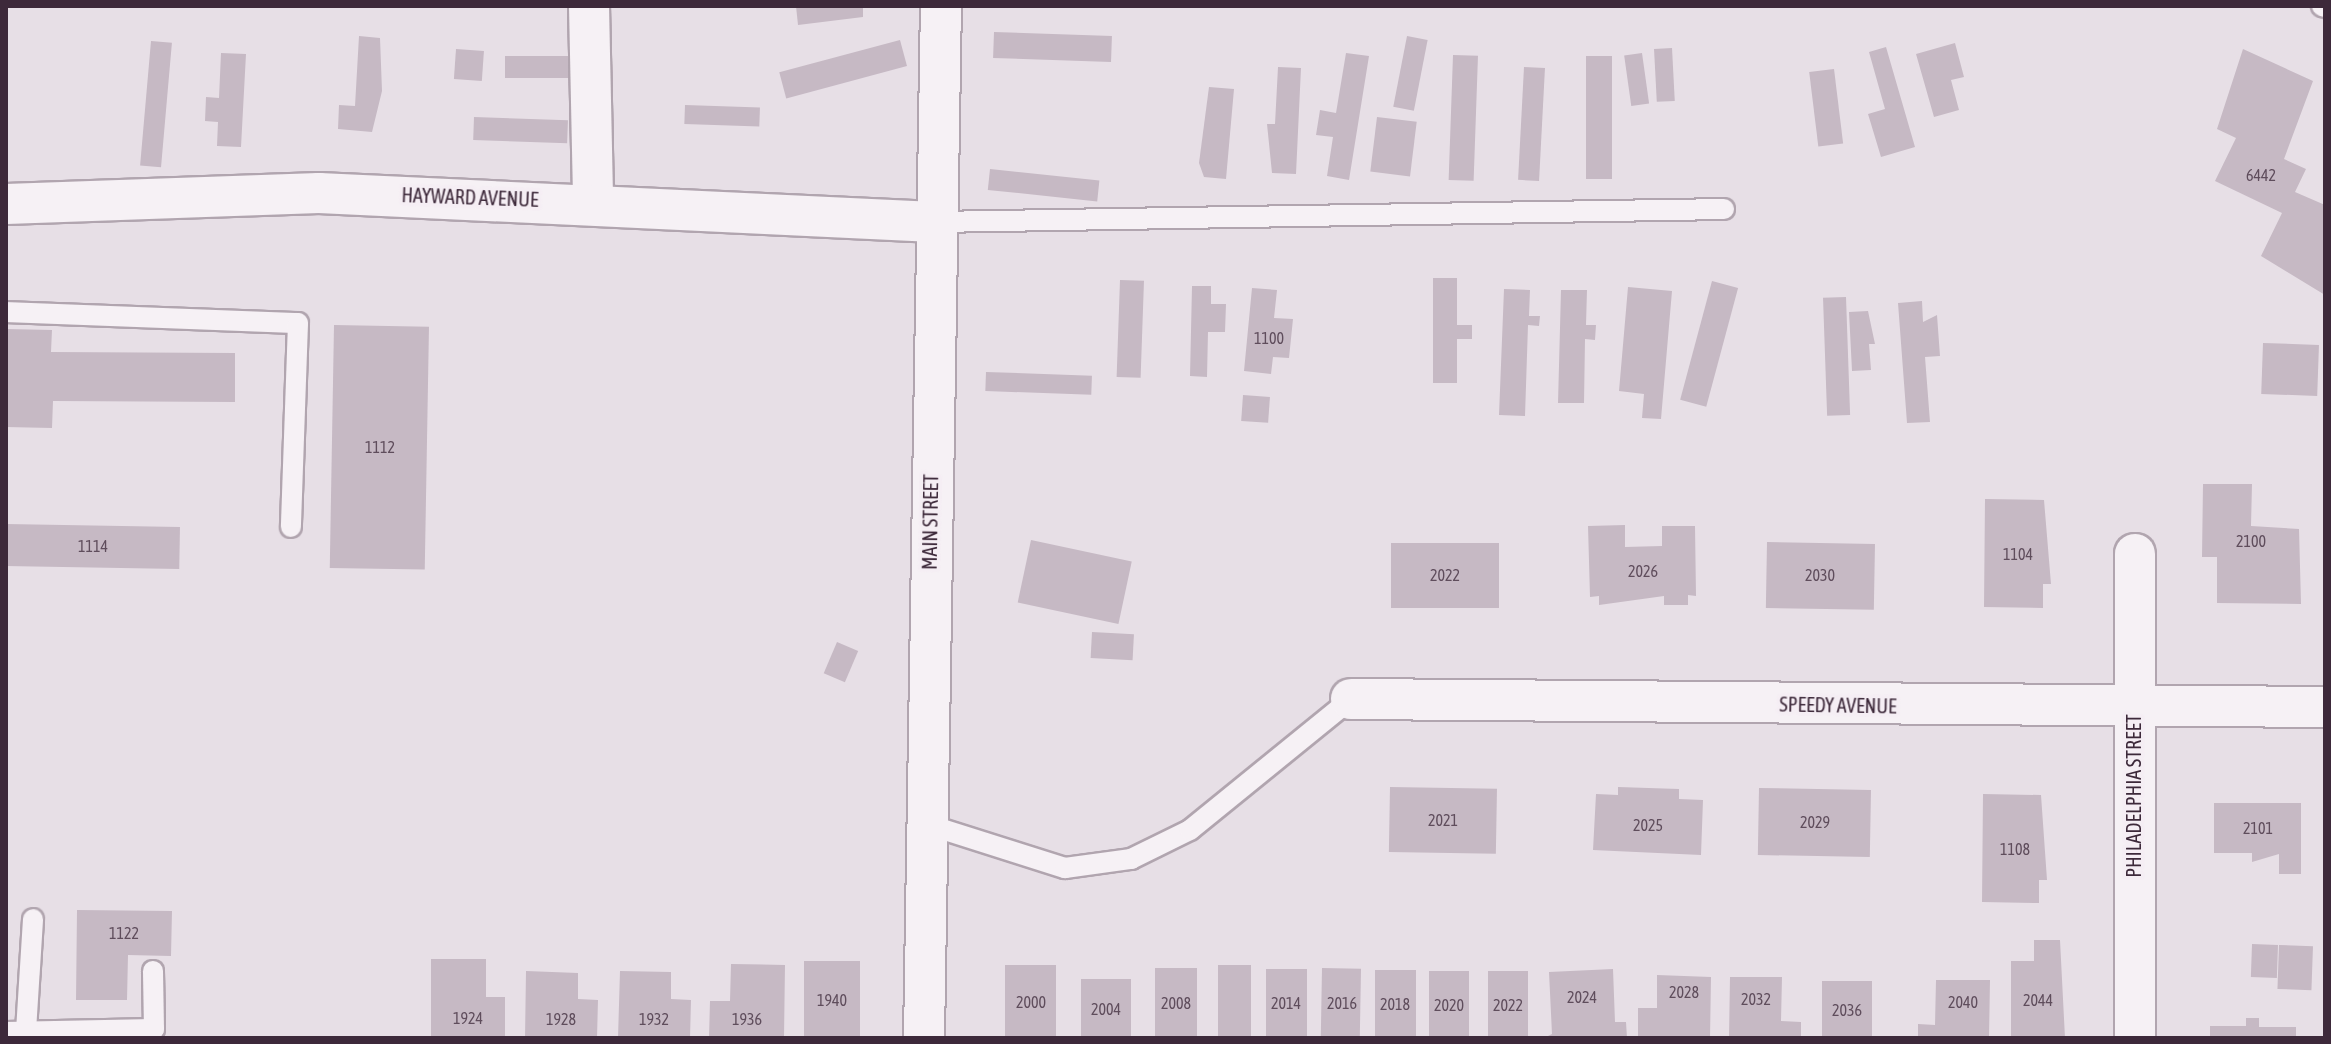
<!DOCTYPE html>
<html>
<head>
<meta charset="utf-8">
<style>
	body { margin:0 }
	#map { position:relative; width:2331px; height:1044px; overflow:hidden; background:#e7dfe6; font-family:"Asap Condensed",sans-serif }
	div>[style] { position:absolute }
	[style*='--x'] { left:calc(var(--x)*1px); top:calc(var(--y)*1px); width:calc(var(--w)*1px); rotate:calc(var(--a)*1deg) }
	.building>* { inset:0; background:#c6b9c4; transform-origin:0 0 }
	.roads { filter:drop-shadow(2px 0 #b1a5af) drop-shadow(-2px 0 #b1a5af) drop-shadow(0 2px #b1a5af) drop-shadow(0 -2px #b1a5af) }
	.lane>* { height:20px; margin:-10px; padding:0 10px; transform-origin:10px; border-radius:10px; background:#f6f1f5 }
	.street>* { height:40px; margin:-20px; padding:0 20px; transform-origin:20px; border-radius:20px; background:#f6f1f5 }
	span { translate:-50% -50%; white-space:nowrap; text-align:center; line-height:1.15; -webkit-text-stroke:8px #f5eef4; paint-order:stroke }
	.number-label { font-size:16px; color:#5f4d5c }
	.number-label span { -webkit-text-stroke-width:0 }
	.street-label { font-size:20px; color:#3d293a }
	.frame { position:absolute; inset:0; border:8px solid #3d293a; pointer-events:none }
</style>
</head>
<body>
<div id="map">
	<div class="building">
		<div style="clip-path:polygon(796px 6px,863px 6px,863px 17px,798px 25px)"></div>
		<div style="left:994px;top:32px;width:118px;height:26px;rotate:2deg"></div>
		<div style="clip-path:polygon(359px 36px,380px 38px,382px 91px,372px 132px,338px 129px,339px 105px,355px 106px)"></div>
		<div style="left:1407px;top:36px;width:21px;height:72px;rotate:11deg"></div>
		<div style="left:900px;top:40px;width:27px;height:125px;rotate:75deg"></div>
		<div style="left:151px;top:41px;width:21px;height:125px;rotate:5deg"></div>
		<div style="clip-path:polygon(1955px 43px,1964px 77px,1951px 80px,1959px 110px,1934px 117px,1916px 54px)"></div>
		<div style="clip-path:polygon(1886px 47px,1915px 147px,1881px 157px,1868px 114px,1885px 109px,1869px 52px)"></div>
		<div style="left:1672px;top:48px;width:53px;height:18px;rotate:87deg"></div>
		<div style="left:456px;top:49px;width:28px;height:30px;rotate:4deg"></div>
		<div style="clip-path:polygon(2243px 49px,2313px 81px,2284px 159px,2306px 169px,2295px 192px,2325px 205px,2325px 295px,2261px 256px,2282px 213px,2215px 181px,2236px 138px,2217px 129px)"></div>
		<div style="clip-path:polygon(221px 53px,246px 54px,241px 147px,217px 146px,218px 122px,205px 121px,206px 97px,219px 98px)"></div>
		<div style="clip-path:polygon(1346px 53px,1369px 56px,1349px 180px,1327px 176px,1333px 137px,1316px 135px,1320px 110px,1336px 113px)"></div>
		<div style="left:1642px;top:53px;width:51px;height:18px;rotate:82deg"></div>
		<div style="left:1453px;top:55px;width:25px;height:125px;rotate:2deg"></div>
		<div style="left:505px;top:56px;width:66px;height:22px"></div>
		<div style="left:1586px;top:56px;width:26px;height:123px"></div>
		<div style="clip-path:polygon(1278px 67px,1301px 68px,1296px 174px,1272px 173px,1267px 124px,1275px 124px)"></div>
		<div style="left:1524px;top:67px;width:21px;height:113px;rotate:3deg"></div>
		<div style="left:1834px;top:69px;width:75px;height:25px;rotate:83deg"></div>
		<div style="clip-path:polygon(1209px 87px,1234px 89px,1226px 179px,1204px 177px,1199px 163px)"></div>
		<div style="left:685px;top:105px;width:75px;height:19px;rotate:2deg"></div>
		<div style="left:474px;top:117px;width:94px;height:23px;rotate:2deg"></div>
		<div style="left:1377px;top:117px;width:40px;height:55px;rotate:7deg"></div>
		<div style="left:990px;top:169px;width:110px;height:21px;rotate:6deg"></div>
		<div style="clip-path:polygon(1433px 278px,1457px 278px,1457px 325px,1472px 325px,1472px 339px,1457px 339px,1457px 383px,1433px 383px)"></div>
		<div style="left:1120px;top:280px;width:24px;height:97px;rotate:2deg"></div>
		<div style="left:1712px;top:281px;width:27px;height:123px;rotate:15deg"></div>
		<div style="clip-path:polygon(1192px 286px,1211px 286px,1211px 304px,1226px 304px,1225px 332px,1208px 332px,1207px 377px,1190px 376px)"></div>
		<div style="clip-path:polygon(1628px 287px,1672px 291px,1661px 419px,1642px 418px,1644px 394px,1619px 391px)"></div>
		<div style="clip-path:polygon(1252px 288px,1277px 290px,1274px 318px,1293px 319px,1289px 358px,1273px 357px,1271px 374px,1244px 371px)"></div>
		<div style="clip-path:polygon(1504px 289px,1530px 290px,1529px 316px,1540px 316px,1539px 326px,1528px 325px,1525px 416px,1499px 415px)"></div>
		<div style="clip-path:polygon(1561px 290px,1587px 290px,1586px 325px,1596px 325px,1595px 340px,1585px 339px,1584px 403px,1558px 403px)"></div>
		<div style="left:1846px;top:297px;width:118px;height:23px;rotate:88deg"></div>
		<div style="clip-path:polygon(1922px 301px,1923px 322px,1937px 315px,1940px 356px,1925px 357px,1930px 422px,1907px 423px,1898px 303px)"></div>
		<div style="clip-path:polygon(1868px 311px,1875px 344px,1869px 344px,1871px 370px,1852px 371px,1849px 312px)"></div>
		<div style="left:334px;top:325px;width:95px;height:243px;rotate:1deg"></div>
		<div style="clip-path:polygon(6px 329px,52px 330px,51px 352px,235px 353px,235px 402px,53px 401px,52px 428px,6px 427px)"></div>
		<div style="left:2263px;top:343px;width:56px;height:51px;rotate:2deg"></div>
		<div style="left:986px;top:372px;width:106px;height:19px;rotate:2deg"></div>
		<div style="left:1243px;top:395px;width:27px;height:26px;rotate:4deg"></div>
		<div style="clip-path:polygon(2203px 484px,2252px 484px,2251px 526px,2299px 529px,2301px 604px,2217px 603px,2217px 557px,2202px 557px)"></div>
		<div style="clip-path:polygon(1985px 499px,2044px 500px,2051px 584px,2043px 584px,2043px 608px,1984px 607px)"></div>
		<div style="left:6px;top:524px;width:174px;height:42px;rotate:1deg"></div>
		<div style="clip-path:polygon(1625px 525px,1625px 547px,1662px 546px,1662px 526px,1695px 526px,1696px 596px,1688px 595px,1688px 605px,1664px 605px,1664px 596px,1599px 605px,1599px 596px,1590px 597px,1588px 526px)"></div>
		<div style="left:1031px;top:540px;width:103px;height:64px;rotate:12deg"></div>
		<div style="left:1767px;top:542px;width:108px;height:66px;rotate:1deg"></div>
		<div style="left:1391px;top:543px;width:108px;height:65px"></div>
		<div style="left:1092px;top:632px;width:42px;height:26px;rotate:3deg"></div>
		<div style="left:837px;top:642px;width:23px;height:34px;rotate:23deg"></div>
		<div style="left:1390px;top:787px;width:107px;height:65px;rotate:1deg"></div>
		<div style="clip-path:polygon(1618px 787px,1679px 789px,1679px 799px,1703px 800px,1701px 855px,1593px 850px,1596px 794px,1618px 795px)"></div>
		<div style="left:1759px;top:788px;width:112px;height:67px;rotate:1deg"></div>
		<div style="clip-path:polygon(1983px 794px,2041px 795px,2047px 880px,2039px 880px,2039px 903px,1982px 902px)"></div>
		<div style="clip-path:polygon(2214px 803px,2301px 803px,2301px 874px,2279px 874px,2279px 854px,2252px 862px,2252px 853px,2214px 853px)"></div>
		<div style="clip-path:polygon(77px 910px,172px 911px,171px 956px,128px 955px,127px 1000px,76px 1000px)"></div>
		<div style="clip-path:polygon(2034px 940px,2060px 940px,2065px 1038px,2011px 1038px,2011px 961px,2034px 961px)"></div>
		<div style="left:2278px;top:945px;width:33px;height:26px;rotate:92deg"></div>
		<div style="left:2279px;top:945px;width:34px;height:44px;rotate:2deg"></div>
		<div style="clip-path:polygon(431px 959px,486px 959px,486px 997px,505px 997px,505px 1038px,431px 1038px)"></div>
		<div style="left:804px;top:961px;width:56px;height:77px"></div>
		<div style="clip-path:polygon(731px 964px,785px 965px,784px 1038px,709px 1038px,710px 1001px,730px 1001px)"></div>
		<div style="left:1005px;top:965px;width:51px;height:73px"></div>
		<div style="left:1218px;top:965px;width:33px;height:73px"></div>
		<div style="left:1155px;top:968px;width:42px;height:70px"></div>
		<div style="left:1322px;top:968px;width:39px;height:70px;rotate:1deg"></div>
		<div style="left:1266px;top:969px;width:41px;height:69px"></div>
		<div style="clip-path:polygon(1613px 969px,1615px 1022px,1626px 1022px,1627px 1038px,1544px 1038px,1552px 1034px,1549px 972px)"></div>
		<div style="left:1375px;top:970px;width:41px;height:68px"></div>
		<div style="clip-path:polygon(526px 971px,578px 973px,578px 999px,598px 1000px,597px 1038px,525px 1038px)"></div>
		<div style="clip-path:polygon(620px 971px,671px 972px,671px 999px,691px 1000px,690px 1038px,618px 1038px)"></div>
		<div style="left:1429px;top:971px;width:40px;height:67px"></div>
		<div style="left:1488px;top:971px;width:40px;height:67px"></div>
		<div style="clip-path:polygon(1657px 975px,1711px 977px,1710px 1038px,1638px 1038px,1638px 1008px,1657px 1008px)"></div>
		<div style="clip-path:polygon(1730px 977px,1782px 977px,1781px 1021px,1801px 1022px,1801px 1038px,1729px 1038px)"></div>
		<div style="left:1081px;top:979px;width:50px;height:59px"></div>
		<div style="clip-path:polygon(1936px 980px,1990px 980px,1989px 1038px,1918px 1038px,1918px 1024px,1935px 1025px)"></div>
		<div style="left:1822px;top:981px;width:50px;height:57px"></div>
		<div style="clip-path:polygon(2246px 1018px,2259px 1018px,2259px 1027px,2296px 1027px,2296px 1038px,2210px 1038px,2210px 1026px,2246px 1026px)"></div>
	</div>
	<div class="roads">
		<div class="lane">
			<div style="--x:2322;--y:6;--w:3;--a:18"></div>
			<div style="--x:934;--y:222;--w:790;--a:-0.94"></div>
			<div style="--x:6;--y:312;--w:292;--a:2.2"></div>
			<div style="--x:298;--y:323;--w:204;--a:92"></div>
			<div style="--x:926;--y:824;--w:146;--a:17.6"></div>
			<div style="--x:1065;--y:868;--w:67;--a:-7.8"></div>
			<div style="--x:1131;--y:859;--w:66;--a:-26.2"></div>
			<div style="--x:1190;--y:830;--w:208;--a:-39.1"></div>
			<div style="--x:26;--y:1031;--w:112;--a:-86.4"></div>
			<div style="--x:6;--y:1032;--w:148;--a:-1.2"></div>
			<div style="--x:154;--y:1029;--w:58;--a:-91"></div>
		</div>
		<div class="street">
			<div style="--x:589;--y:6;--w:194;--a:88.8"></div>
			<div style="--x:6;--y:204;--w:313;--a:-2"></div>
			<div style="--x:319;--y:193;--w:616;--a:2.7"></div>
			<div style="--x:2135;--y:554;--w:484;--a:90"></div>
			<div style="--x:1351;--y:699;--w:974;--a:0.47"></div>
			<div style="--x:924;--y:1038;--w:1032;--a:-89.06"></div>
		</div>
	</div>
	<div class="number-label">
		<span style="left:2261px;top:175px">6442</span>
		<span style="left:1269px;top:338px">1100</span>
		<span style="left:380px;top:447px">1112</span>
		<span style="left:2251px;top:541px">2100</span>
		<span style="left:93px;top:546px">1114</span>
		<span style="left:2018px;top:554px">1104</span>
		<span style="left:1643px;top:571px">2026</span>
		<span style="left:1445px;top:575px">2022</span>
		<span style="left:1820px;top:575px">2030</span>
		<span style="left:1443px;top:820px">2021</span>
		<span style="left:1815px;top:822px">2029</span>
		<span style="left:1648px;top:825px">2025</span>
		<span style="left:2258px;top:828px">2101</span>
		<span style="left:2015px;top:849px">1108</span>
		<span style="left:124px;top:933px">1122</span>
		<span style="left:1684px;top:992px">2028</span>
		<span style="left:1582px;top:997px">2024</span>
		<span style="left:1756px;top:999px">2032</span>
		<span style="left:832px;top:1000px">1940</span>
		<span style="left:2038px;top:1000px">2044</span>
		<span style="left:1031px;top:1002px">2000</span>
		<span style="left:1963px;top:1002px">2040</span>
		<span style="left:1176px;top:1003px">2008</span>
		<span style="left:1286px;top:1003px">2014</span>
		<span style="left:1342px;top:1003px">2016</span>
		<span style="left:1395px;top:1004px">2018</span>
		<span style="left:1449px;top:1005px">2020</span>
		<span style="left:1508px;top:1005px">2022</span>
		<span style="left:1106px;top:1009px">2004</span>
		<span style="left:1847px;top:1010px">2036</span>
		<span style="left:468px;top:1018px">1924</span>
		<span style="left:561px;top:1019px">1928</span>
		<span style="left:654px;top:1019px">1932</span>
		<span style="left:747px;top:1019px">1936</span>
	</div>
	<div class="street-label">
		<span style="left:470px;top:197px;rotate:2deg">HAYWARD AVENUE</span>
		<span style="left:930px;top:522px;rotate:-89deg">MAIN STREET</span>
		<span style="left:1838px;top:705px;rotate:1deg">SPEEDY AVENUE</span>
		<span style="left:2133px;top:796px;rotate:-90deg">PHILADELPHIA STREET</span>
	</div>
	<div class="frame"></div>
</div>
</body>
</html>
